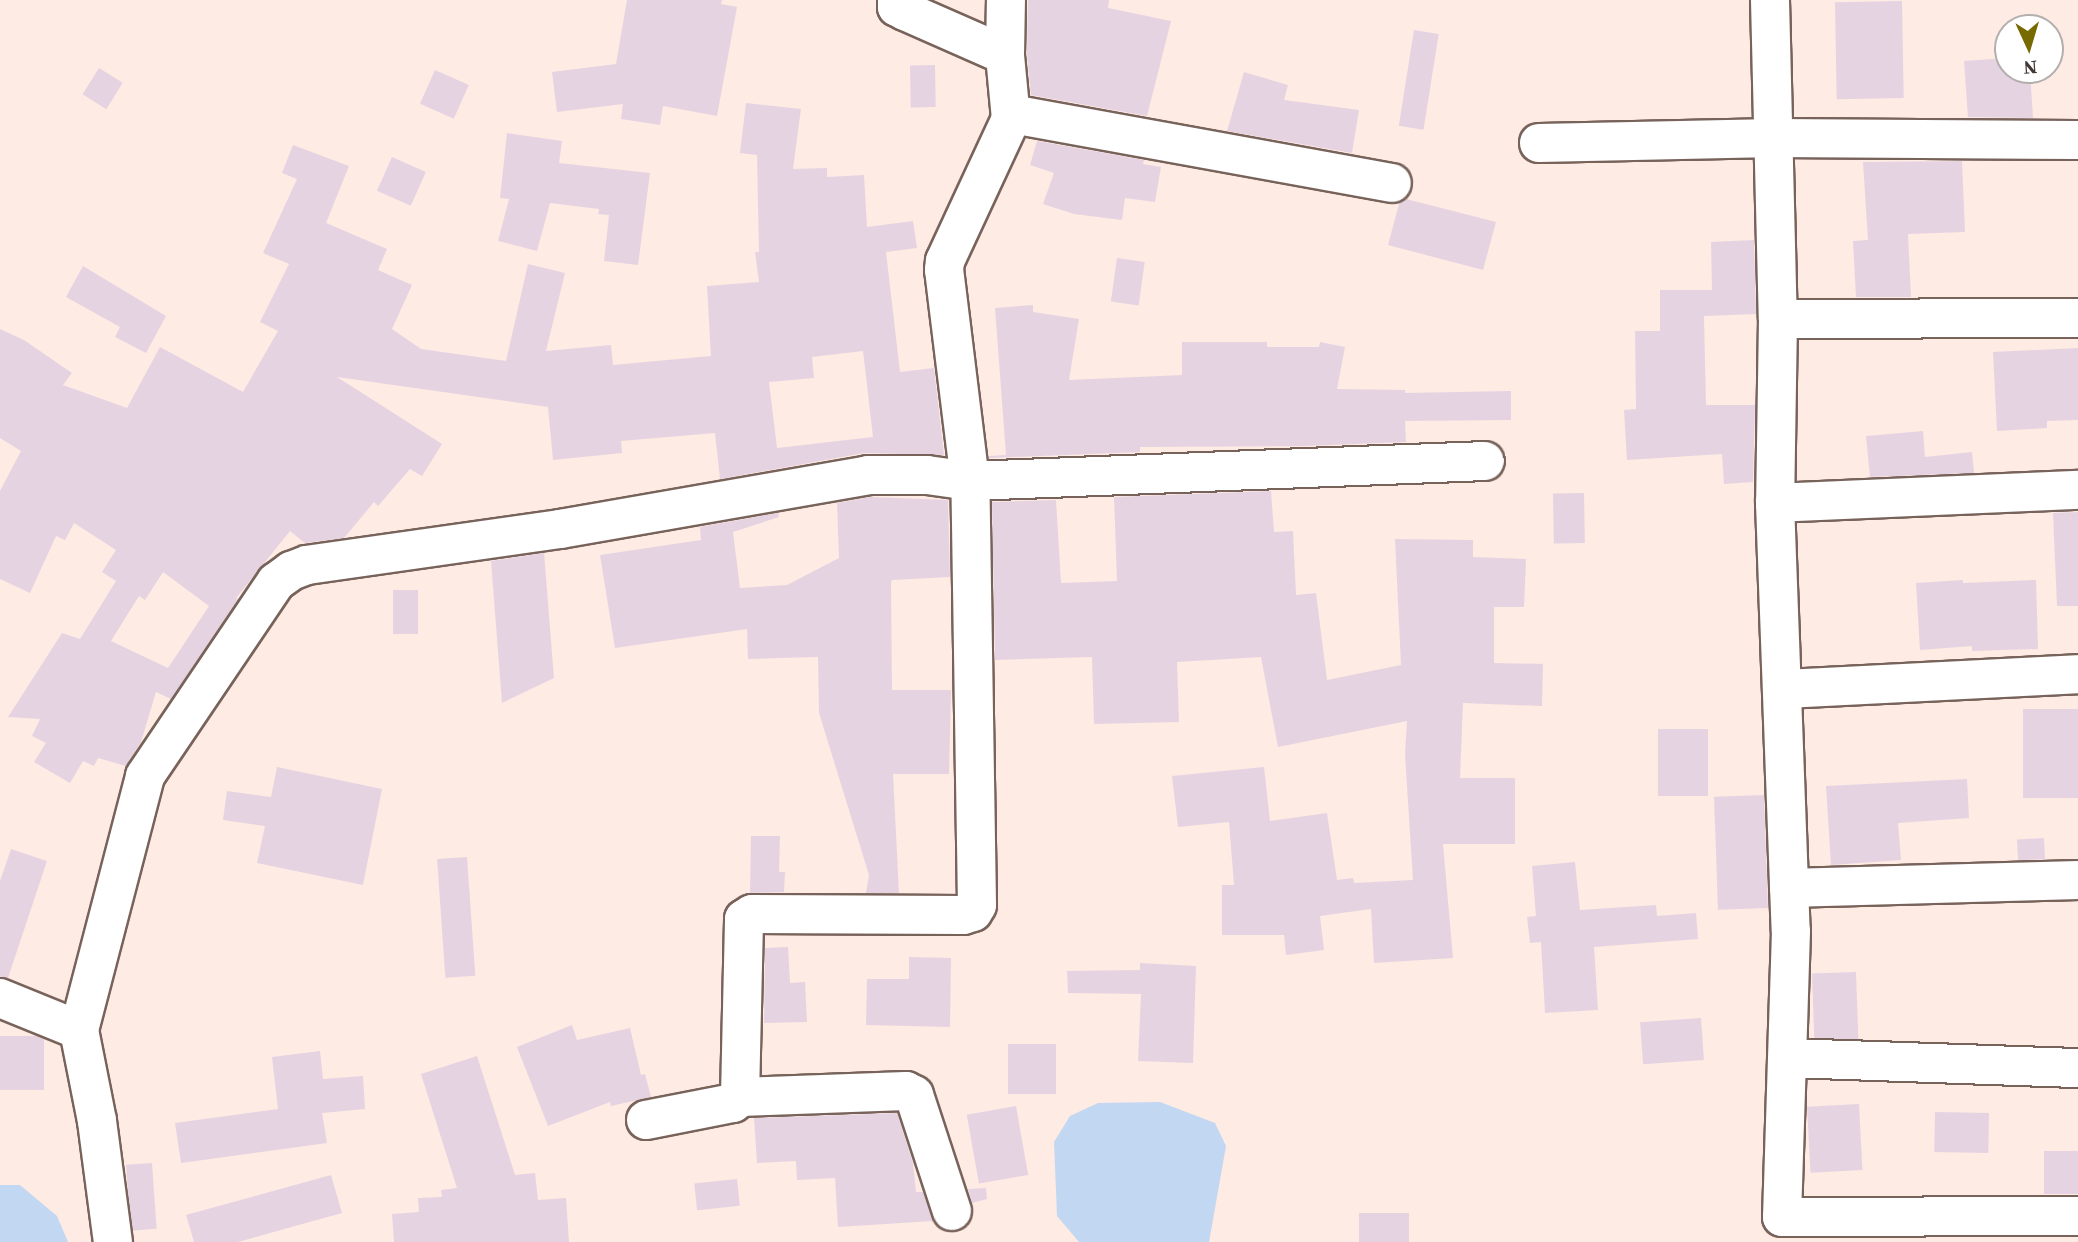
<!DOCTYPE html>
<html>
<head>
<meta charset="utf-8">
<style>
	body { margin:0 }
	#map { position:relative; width:2078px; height:1242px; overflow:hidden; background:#feebe3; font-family:"Source Serif 4",serif }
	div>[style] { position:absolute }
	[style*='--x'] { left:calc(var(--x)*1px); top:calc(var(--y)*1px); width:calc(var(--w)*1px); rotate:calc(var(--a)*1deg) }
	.water>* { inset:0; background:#c2d7f1 }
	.building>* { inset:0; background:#e6d3e2; transform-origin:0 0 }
	.roads { filter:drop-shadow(2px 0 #78635b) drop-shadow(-2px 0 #78635b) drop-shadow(0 2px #78635b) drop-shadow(0 -2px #78635b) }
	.minor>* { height:38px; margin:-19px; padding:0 19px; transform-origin:19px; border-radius:19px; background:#fff }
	span { translate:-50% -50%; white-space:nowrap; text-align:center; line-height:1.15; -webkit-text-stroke:7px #fff; paint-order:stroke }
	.north { position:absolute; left:1994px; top:14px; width:70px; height:70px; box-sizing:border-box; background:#fff; border:2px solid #b3afad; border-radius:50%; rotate:176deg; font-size:19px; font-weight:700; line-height:28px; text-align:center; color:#413733 }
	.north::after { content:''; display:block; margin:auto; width:24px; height:32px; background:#776a01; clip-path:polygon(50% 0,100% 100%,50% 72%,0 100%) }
</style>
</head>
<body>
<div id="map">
	<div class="water">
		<div style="clip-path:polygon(1160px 1102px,1215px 1123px,1226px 1146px,1209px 1242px,1079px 1242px,1057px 1216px,1054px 1142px,1070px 1116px,1098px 1103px)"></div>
		<div style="clip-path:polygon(0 1185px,20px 1185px,57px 1216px,68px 1242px,0 1242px)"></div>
	</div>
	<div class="building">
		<div style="clip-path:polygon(627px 0,722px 0,721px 4px,737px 7px,717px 116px,663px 106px,660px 125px,621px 119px,623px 104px,557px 112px,552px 72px,616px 64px)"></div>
		<div style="clip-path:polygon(1028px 0,1109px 0,1108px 8px,1171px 21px,1147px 116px,1031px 95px,1027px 54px)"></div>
		<div style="left:1902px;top:1px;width:97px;height:67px;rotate:89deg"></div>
		<div style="left:1414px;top:30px;width:25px;height:97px;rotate:9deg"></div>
		<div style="clip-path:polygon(2008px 58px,2008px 70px,2030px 70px,2033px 118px,1968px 117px,1964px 61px)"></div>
		<div style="left:935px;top:65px;width:42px;height:25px;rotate:89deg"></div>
		<div style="left:99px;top:68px;width:28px;height:31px;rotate:32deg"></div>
		<div style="left:435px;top:70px;width:37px;height:37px;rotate:24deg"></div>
		<div style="clip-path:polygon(1244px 72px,1288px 85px,1284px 100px,1359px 110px,1352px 153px,1227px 131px)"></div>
		<div style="clip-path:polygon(evenodd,746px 103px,801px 109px,793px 169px,827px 168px,827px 177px,864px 175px,867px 227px,913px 221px,917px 248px,886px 252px,900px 372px,934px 368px,944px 455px,864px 453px,720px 479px,715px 433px,621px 441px,622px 453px,553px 460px,548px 407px,337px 377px,442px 444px,422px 476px,410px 469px,378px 506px,374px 502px,344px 538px,305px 543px,290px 531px,236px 598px,238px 599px,171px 699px,156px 692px,141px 742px,126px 766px,98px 758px,94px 766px,83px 761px,70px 783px,34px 762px,46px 743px,32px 736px,40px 719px,8px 717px,62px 633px,80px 639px,116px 581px,102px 572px,116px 550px,74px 523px,65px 540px,56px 536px,30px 593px,0 579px,0 491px,21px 451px,0 438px,0 329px,24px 340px,72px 373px,63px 385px,127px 408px,160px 347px,243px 392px,278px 331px,260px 322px,289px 264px,263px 253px,297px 179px,282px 173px,293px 145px,349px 166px,326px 223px,387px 249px,378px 270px,412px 285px,392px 329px,421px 349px,506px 361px,528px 264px,565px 273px,546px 351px,611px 345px,613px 365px,711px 356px,707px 286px,759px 282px,755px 252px,759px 252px,757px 155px,740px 153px,746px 103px,863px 351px,873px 437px,777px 448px,769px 382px,814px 378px,812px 357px,863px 351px,746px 103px,163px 572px,209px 606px,168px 668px,111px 641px,139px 596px,145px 600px,163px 572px)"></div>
		<div style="clip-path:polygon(507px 133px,562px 141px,559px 163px,650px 173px,638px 265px,604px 261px,609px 215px,598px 214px,599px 209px,550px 203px,537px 251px,498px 241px,509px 199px,500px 198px)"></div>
		<div style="clip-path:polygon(1037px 141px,1144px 160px,1143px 164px,1161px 167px,1155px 202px,1125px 198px,1122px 220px,1074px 214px,1043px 204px,1054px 173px,1030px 165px)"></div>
		<div style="left:392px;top:157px;width:37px;height:37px;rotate:24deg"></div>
		<div style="clip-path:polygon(1962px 161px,1965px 232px,1908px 234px,1911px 297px,1856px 297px,1853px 241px,1868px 240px,1863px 162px)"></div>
		<div style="clip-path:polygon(1406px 199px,1496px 222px,1483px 270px,1388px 245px,1399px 204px)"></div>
		<div style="clip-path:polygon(1754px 240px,1756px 314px,1704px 316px,1706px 405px,1755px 405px,1753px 482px,1724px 484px,1722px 454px,1627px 460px,1624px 410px,1636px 409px,1635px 331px,1660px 331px,1660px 290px,1712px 290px,1711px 242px)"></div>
		<div style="left:1117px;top:258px;width:28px;height:44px;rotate:8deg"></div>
		<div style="clip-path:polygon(83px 266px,166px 316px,146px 353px,115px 337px,120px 327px,66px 297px)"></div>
		<div style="clip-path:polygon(1033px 305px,1033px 312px,1079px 319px,1069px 380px,1182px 375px,1182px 342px,1267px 342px,1267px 347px,1319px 347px,1320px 342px,1345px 347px,1337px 389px,1405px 390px,1405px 393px,1511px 391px,1511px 420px,1405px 421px,1406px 442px,1303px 446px,1140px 447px,1140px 452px,989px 458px,989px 456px,1006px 455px,995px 308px)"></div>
		<div style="clip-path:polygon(2078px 348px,2078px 420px,2047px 421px,2047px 428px,1997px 431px,1993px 352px)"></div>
		<div style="clip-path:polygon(1923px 431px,1925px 457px,1972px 452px,1974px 473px,1870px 477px,1866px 436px)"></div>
		<div style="clip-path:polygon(1271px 491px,1274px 532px,1293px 531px,1296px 595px,1316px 593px,1327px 680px,1401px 665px,1395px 539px,1473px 540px,1473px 557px,1526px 559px,1524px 607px,1494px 607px,1494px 663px,1543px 664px,1542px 706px,1463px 703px,1460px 778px,1515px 778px,1515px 844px,1443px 844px,1453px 958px,1374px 963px,1371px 909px,1320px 916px,1324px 950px,1286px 955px,1284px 935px,1222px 935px,1222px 885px,1234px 885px,1229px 822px,1178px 827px,1172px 776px,1264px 767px,1270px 821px,1327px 813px,1337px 880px,1353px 878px,1354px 883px,1413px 880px,1405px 754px,1407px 721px,1278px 747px,1261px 657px,1177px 662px,1179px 722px,1094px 724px,1092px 657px,995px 660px,992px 502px,1056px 500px,1061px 583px,1117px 581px,1114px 497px)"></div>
		<div style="left:1584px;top:493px;width:50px;height:31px;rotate:89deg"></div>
		<div style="clip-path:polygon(870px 497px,948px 500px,950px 577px,892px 580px,891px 583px,892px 690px,951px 690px,949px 774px,893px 774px,899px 893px,866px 893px,869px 875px,819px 713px,818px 657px,748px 659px,747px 629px,615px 648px,600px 555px,701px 540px,700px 527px,778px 513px,779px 517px,733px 532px,740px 588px,787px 585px,839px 558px,837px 503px)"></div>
		<div style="clip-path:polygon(2078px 512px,2078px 606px,2057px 606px,2053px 513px)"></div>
		<div style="clip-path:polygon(544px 553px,554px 678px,502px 703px,491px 561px)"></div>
		<div style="clip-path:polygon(1963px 580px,1963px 583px,2036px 580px,2038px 649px,1972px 651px,1972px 646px,1920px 650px,1916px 583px)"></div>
		<div style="left:393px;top:590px;width:25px;height:44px"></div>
		<div style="left:2078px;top:709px;width:89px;height:55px;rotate:90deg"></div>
		<div style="left:1708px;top:729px;width:67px;height:50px;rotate:90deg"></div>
		<div style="clip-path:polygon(277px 767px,382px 789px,363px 885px,257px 863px,265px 826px,223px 820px,227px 791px,271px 797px)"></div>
		<div style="clip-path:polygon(1967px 779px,1969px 818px,1898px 823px,1901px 860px,1831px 865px,1826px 786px)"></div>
		<div style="left:1764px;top:795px;width:113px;height:50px;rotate:88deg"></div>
		<div style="clip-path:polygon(751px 836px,780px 836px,779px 872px,785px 872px,784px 892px,750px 893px)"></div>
		<div style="left:2044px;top:838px;width:21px;height:27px;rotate:87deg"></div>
		<div style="clip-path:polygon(11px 849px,47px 861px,8px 978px,0 977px,0 881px)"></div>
		<div style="left:467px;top:857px;width:119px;height:30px;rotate:86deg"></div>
		<div style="clip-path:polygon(1575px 862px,1580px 910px,1656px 905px,1657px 916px,1696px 913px,1698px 939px,1594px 947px,1598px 1010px,1545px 1013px,1541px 942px,1530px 943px,1527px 917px,1536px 916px,1532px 866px)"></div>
		<div style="clip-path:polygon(788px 947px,790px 983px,805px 982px,807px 1022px,764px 1023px,765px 948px)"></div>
		<div style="clip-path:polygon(909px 957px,951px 958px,950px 1027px,866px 1025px,867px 979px,909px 979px)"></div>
		<div style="clip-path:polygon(1140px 963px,1196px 966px,1193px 1063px,1138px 1061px,1141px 994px,1068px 993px,1067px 971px,1140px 970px)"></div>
		<div style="left:1856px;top:972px;width:67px;height:44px;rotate:88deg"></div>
		<div style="left:1701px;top:1018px;width:42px;height:61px;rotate:86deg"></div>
		<div style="clip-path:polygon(572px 1025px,577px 1040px,630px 1028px,641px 1075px,645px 1074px,651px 1097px,611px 1106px,610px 1102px,548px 1126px,517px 1047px)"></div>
		<div style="clip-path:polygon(0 1036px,36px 1036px,44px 1039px,44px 1090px,0 1090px)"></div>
		<div style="left:1008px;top:1044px;width:48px;height:50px"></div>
		<div style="clip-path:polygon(320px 1051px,323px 1079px,363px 1076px,365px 1109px,322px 1113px,327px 1143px,181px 1163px,175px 1123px,278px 1109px,272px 1057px)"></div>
		<div style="clip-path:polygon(477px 1056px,515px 1175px,535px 1173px,538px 1200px,566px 1198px,569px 1242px,394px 1242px,392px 1214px,419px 1212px,418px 1198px,442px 1197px,441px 1190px,457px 1188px,421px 1074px)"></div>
		<div style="left:1859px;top:1104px;width:66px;height:52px;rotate:87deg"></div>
		<div style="left:1016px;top:1106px;width:70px;height:50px;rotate:80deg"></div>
		<div style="left:1935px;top:1112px;width:54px;height:40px;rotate:1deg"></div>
		<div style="clip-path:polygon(897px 1113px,913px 1163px,916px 1192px,923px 1192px,933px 1221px,838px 1227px,835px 1178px,797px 1180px,796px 1161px,757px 1163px,754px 1118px)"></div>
		<div style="left:2078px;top:1151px;width:43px;height:34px;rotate:90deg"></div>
		<div style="left:152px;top:1163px;width:66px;height:26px;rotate:86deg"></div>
		<div style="clip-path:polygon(331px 1175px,342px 1213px,238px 1242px,194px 1242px,186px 1215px)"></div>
		<div style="left:737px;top:1179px;width:27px;height:43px;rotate:84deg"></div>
		<div style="clip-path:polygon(986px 1188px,987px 1199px,972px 1203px,968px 1189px)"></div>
		<div style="left:1359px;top:1213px;width:50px;height:29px"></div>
	</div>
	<div class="roads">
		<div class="minor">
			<div style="--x:1770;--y:0;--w:319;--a:88.6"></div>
			<div style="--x:1778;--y:319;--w:184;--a:90.9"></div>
			<div style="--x:1775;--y:503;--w:428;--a:87.9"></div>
			<div style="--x:1791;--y:931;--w:286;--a:91.8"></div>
			<div style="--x:1782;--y:1217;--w:296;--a:-0.2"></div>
			<div style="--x:1005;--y:55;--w:55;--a:-89"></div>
			<div style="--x:1012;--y:114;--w:386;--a:10.3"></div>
			<div style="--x:1539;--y:143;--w:236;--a:-1.2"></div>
			<div style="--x:1775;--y:138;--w:303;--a:0.4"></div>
			<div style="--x:1778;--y:319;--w:300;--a:-0.2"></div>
			<div style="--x:1775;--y:503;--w:303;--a:-2.5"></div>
			<div style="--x:1784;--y:689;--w:294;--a:-2.9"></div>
			<div style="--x:1789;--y:888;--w:289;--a:-1.6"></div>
			<div style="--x:0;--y:998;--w:85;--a:22.1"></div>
			<div style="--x:79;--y:1030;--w:93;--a:78.8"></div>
			<div style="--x:97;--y:1121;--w:122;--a:82.5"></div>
			<div style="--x:79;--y:1030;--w:262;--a:-75.4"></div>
			<div style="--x:145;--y:776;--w:234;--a:-56"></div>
			<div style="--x:276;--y:582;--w:19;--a:-36"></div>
			<div style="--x:291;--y:571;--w:17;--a:-21"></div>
			<div style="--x:307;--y:565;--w:256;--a:-8.1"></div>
			<div style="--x:560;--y:529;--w:313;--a:-9.9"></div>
			<div style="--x:868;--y:475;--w:59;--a:0"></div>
			<div style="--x:927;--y:475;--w:43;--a:7.9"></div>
			<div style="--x:970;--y:481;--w:213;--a:-97"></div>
			<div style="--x:944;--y:270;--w:9;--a:-84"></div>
			<div style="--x:945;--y:261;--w:157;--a:-65.1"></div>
			<div style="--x:1011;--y:119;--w:64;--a:-95.4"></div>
			<div style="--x:1005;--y:55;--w:109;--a:-156.3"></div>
			<div style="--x:905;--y:11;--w:9;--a:-153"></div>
			<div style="--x:897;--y:7;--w:7;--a:-90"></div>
			<div style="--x:1789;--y:1058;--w:289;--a:2"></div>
			<div style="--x:740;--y:1097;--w:166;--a:-2.1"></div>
			<div style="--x:906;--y:1091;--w:9;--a:27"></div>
			<div style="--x:914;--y:1095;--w:122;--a:71.9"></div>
			<div style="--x:646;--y:1120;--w:89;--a:-11.1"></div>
			<div style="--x:733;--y:1103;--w:9;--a:-41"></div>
			<div style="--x:740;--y:1097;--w:178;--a:-88.7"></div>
			<div style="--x:744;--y:919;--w:9;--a:-32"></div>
			<div style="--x:752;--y:914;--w:211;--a:0.3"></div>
			<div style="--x:963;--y:915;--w:10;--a:-17"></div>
			<div style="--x:973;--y:912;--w:8;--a:-60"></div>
			<div style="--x:977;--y:905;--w:424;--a:-90.9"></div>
			<div style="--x:970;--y:481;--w:515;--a:-2.22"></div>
		</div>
	</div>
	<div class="north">N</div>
</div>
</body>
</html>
